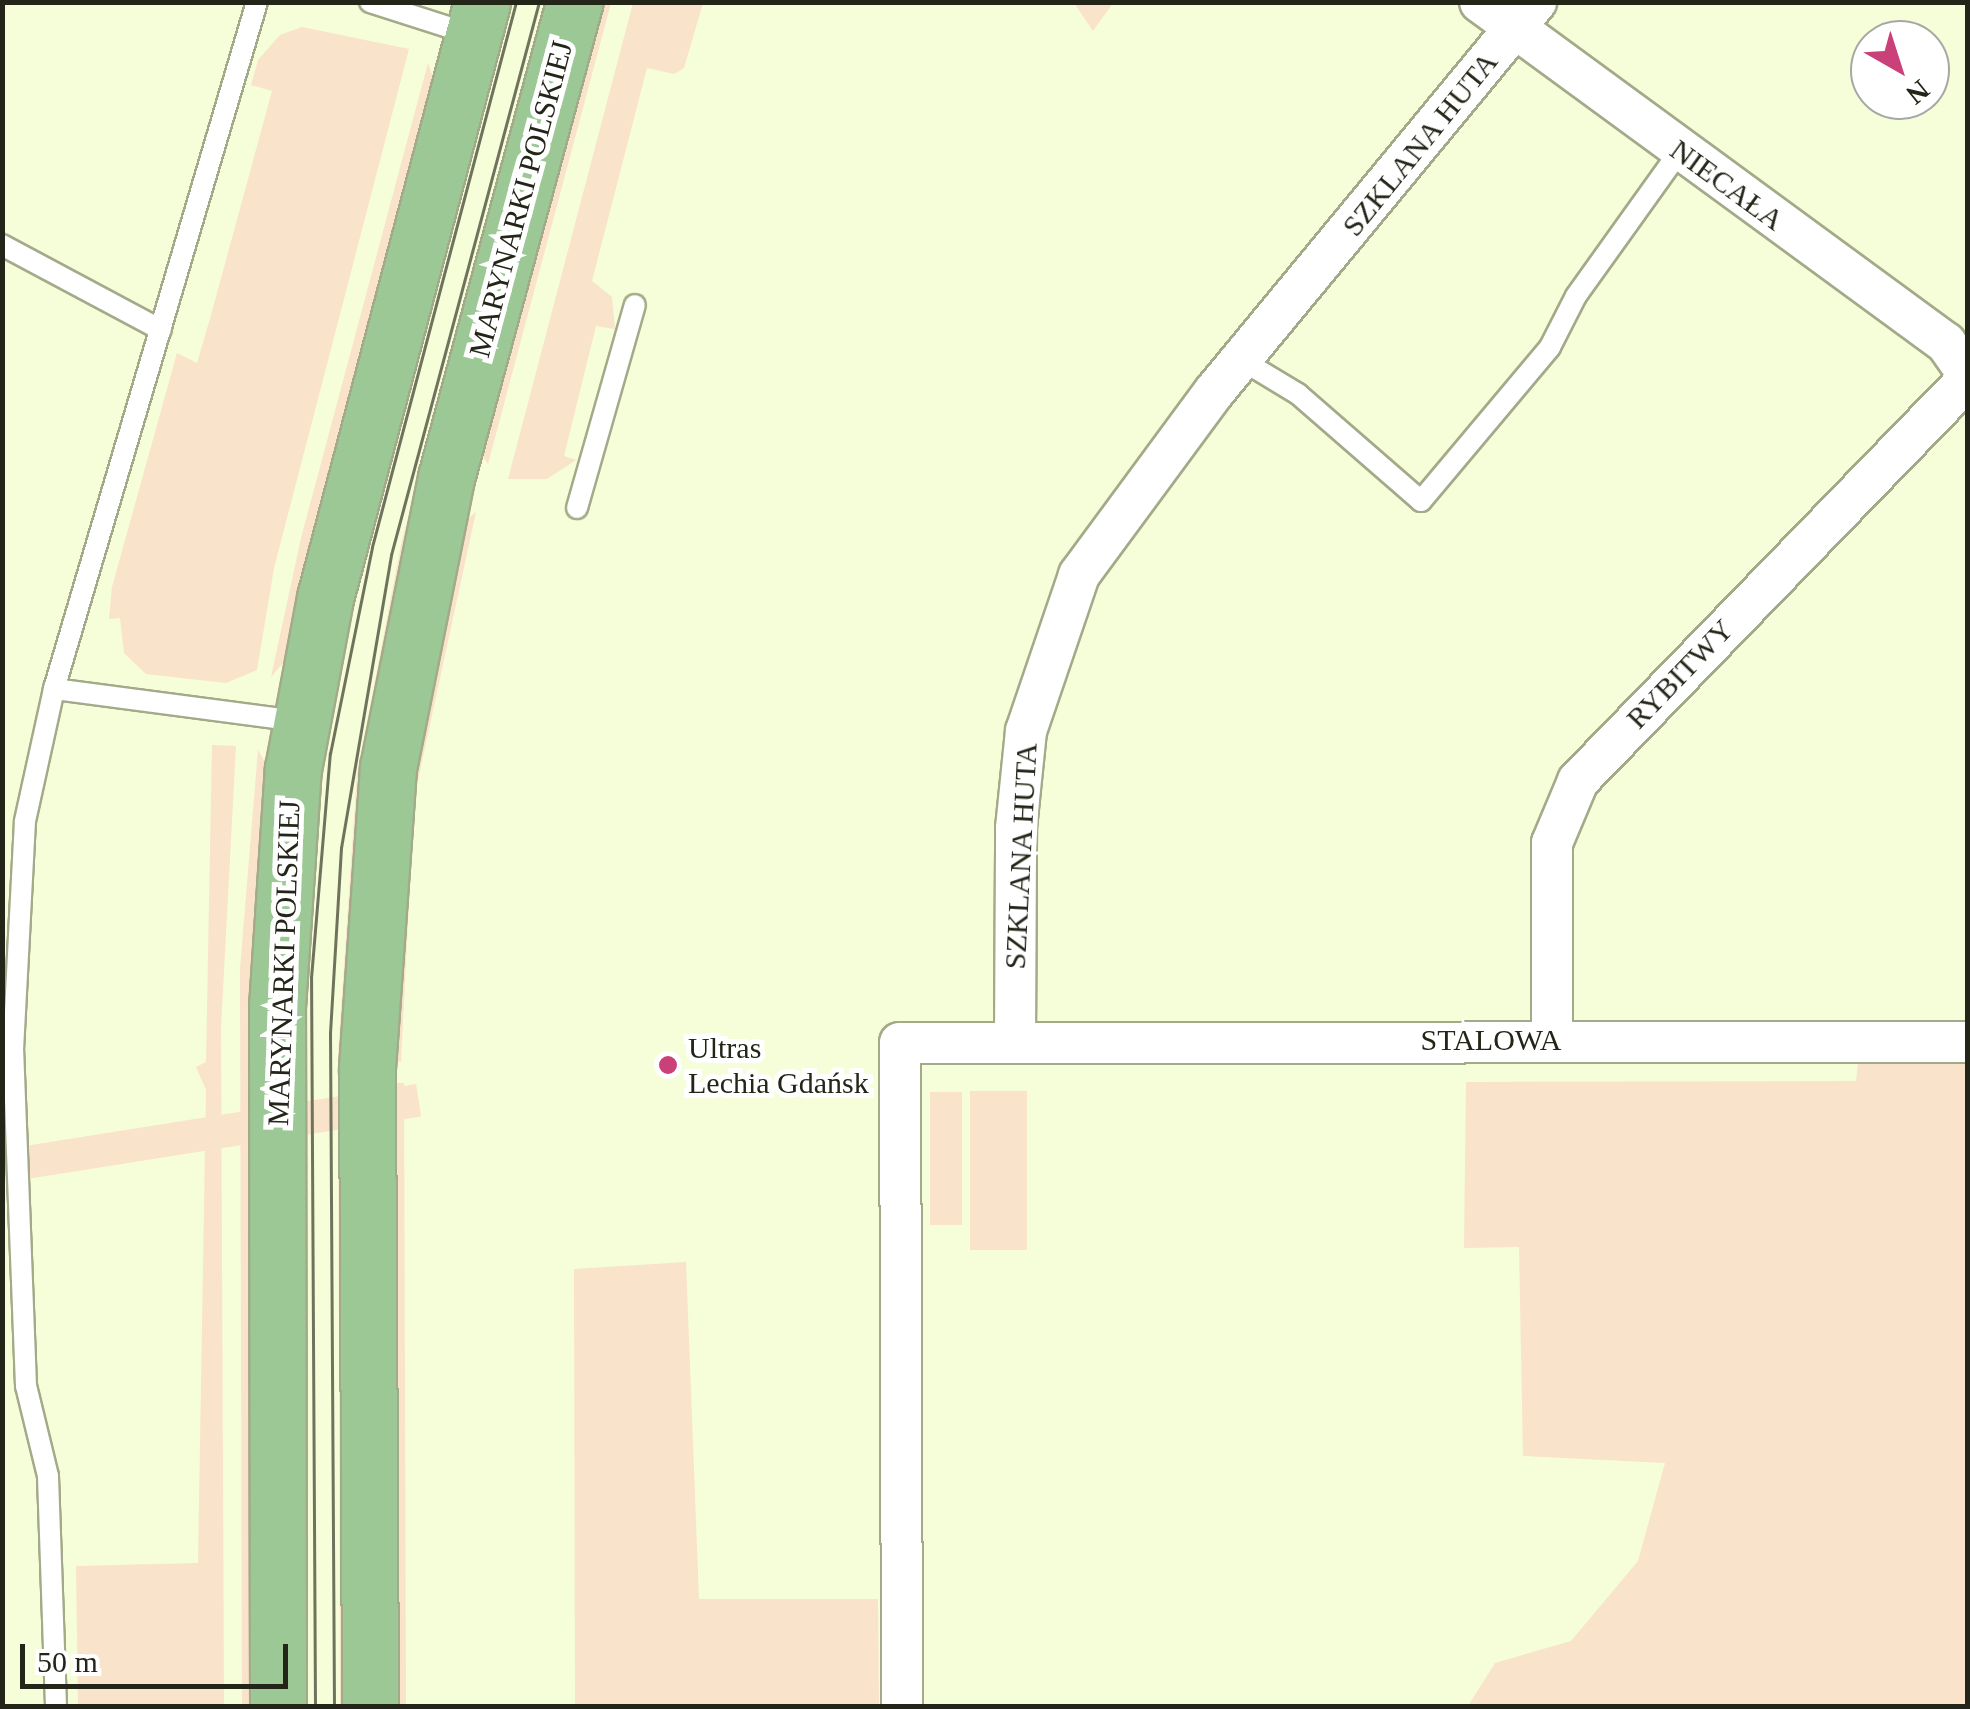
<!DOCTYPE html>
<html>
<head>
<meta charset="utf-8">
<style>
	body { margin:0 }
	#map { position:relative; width:1970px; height:1709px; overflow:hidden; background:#f6fdd9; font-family:"Times New Roman",serif }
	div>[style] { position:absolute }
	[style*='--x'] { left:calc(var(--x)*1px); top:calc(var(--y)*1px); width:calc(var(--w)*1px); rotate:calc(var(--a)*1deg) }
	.green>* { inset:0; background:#f9e3ca; transform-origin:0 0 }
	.roads { filter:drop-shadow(2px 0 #a3aa89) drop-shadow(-2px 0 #a3aa89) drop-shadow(0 2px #a3aa89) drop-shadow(0 -2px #a3aa89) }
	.lane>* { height:20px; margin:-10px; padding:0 10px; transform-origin:10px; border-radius:10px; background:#fff }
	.street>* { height:40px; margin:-20px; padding:0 20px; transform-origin:20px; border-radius:20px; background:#fff }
	.primary>* { height:55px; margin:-27.5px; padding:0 27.5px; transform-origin:27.5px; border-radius:27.5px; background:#9bc894 }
	.tram>* { height:2.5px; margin:-1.25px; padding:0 1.25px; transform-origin:1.25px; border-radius:1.25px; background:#6f735d }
	.dots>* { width:28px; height:28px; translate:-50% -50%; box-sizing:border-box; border:5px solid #fff; border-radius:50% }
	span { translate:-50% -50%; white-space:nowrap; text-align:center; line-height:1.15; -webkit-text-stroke:10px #fff; paint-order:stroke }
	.street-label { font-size:30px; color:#232518 }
	.poi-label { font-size:30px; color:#232518 }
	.left { translate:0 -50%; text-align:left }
	.frame { position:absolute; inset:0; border:5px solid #232518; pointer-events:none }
	.north { position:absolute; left:1850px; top:20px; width:100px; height:100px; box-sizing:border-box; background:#fff; border:2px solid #a7a8a3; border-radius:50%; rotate:141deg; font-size:28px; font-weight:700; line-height:40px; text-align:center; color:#232518 }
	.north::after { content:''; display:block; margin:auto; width:35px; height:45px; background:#ca4079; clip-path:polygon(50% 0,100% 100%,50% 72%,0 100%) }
	.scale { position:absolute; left:20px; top:1644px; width:268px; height:45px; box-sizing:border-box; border:5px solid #232518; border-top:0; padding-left:12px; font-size:30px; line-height:35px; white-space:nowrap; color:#232518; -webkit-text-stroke:8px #fff; paint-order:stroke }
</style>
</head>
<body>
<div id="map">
	<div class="green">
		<div style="clip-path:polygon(548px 3px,411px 537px,348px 1706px,340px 1706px,338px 1054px,357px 774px,402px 540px)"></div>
		<div style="clip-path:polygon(594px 3px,611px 3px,488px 464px,479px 451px)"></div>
		<div style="clip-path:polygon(633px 3px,703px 3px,684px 68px,674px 74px,647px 68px,592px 281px,612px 297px,615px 329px,596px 326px,564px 456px,576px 460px,547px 479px,508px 479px)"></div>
		<div style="clip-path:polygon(1074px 3px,1113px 3px,1093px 31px)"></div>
		<div style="clip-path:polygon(302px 27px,409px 49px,274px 568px,257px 670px,226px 683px,146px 674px,124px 653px,120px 618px,109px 619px,112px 587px,177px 353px,197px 363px,211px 315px,272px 91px,251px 85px,258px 60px,280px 35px)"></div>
		<div style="clip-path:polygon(428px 63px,437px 89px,291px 654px,271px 677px,301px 538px)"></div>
		<div style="clip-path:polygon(476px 512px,418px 780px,413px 780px,455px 529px)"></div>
		<div style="clip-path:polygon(212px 745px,236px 746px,221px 1027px,224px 1706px,78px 1706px,76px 1566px,198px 1563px,206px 1090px,196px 1067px,206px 1062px)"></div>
		<div style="clip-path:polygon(258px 750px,266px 764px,259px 1706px,242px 1706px,240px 969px)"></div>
		<div style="clip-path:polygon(407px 802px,414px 804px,401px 1062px,393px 1059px)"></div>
		<div style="clip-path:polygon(1967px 1060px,1967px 1706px,1468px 1706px,1495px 1663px,1571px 1641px,1638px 1561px,1665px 1463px,1523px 1456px,1519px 1247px,1464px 1248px,1466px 1082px,1856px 1081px,1858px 1061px)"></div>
		<div style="clip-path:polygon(397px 1083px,404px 1083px,406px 1706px,388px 1706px,392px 1084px)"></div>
		<div style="left:416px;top:1084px;width:33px;height:622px;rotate:81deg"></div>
		<div style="left:970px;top:1091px;width:57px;height:159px"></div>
		<div style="left:930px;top:1092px;width:32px;height:133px"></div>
		<div style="clip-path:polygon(686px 1262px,699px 1599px,878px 1599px,879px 1706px,575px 1706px,574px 1269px)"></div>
	</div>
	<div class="roads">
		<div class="lane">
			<div style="--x:370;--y:2;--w:108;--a:17.8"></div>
			<div style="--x:2;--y:245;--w:180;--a:28.1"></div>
			<div style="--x:1240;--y:359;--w:68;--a:31.1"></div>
			<div style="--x:1298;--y:394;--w:163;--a:41"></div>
			<div style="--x:1421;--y:501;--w:201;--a:-50"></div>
			<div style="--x:1550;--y:347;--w:57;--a:-63"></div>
			<div style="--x:1576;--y:296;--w:178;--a:-54.4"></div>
			<div style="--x:577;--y:508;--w:211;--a:-74.1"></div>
			<div style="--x:54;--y:689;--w:246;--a:7.5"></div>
			<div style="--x:56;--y:1706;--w:230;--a:-92"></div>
			<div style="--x:48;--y:1476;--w:93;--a:-103.7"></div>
			<div style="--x:26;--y:1386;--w:336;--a:-92.2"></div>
			<div style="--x:13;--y:1050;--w:229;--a:-87"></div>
			<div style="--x:25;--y:821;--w:135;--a:-77.6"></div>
			<div style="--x:54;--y:689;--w:716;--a:-73.54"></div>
		</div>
		<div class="street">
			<div style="--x:1480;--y:2;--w:577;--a:36.2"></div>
			<div style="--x:1946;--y:343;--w:38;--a:55"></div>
			<div style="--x:1552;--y:1040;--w:197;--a:-90"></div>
			<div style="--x:1552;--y:843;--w:67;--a:-67.2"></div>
			<div style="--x:1578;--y:781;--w:560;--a:-45.87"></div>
			<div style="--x:1015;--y:1041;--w:213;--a:-89.7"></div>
			<div style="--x:1016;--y:828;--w:98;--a:-84.1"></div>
			<div style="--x:1026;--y:731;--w:165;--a:-71.2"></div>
			<div style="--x:1079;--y:575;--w:227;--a:-53.6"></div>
			<div style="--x:1214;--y:392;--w:506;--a:-50.46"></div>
			<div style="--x:902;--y:1706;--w:663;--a:-90.17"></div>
			<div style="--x:900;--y:1043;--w:1068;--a:-0.05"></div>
		</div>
		<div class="primary">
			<div style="--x:278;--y:1706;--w:699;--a:-90.08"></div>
			<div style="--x:277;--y:1007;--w:239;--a:-86.2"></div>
			<div style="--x:293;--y:769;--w:174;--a:-79.4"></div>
			<div style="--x:325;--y:598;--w:616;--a:-75.24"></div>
			<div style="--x:370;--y:1706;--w:638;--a:-90.27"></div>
			<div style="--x:367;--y:1068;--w:301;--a:-86"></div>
			<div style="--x:388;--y:768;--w:296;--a:-78.7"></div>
			<div style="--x:446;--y:478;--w:493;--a:-74.9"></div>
		</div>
	</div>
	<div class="tram">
		<div style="--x:315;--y:1706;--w:728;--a:-90.31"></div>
		<div style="--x:311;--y:978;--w:225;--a:-85.2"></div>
		<div style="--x:330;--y:754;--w:211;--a:-78.5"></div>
		<div style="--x:372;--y:547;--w:564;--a:-75.2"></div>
		<div style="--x:334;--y:1706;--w:673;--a:-90.34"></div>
		<div style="--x:330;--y:1033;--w:185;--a:-86.6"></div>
		<div style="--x:341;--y:848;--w:297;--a:-80.3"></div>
		<div style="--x:391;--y:555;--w:572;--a:-75.02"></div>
	</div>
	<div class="dots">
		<div style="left:668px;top:1065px;background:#ca4079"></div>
	</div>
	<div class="street-label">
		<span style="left:1420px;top:144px;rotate:-51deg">SZKLANA HUTA</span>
		<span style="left:1727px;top:185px;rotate:36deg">NIECAŁA</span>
		<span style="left:521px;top:199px;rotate:-75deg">MARYNARKI POLSKIEJ</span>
		<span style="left:1680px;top:674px;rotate:-46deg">RYBITWY</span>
		<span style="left:1021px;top:856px;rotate:-87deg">SZKLANA HUTA</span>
		<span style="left:284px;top:963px;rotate:-88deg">MARYNARKI POLSKIEJ</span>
		<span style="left:1491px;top:1040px">STALOWA</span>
	</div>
	<div class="poi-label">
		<span class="left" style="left:688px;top:1065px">Ultras<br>Lechia Gdańsk</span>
	</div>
	<div class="frame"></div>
	<div class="north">N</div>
	<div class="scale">50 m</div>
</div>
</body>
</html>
